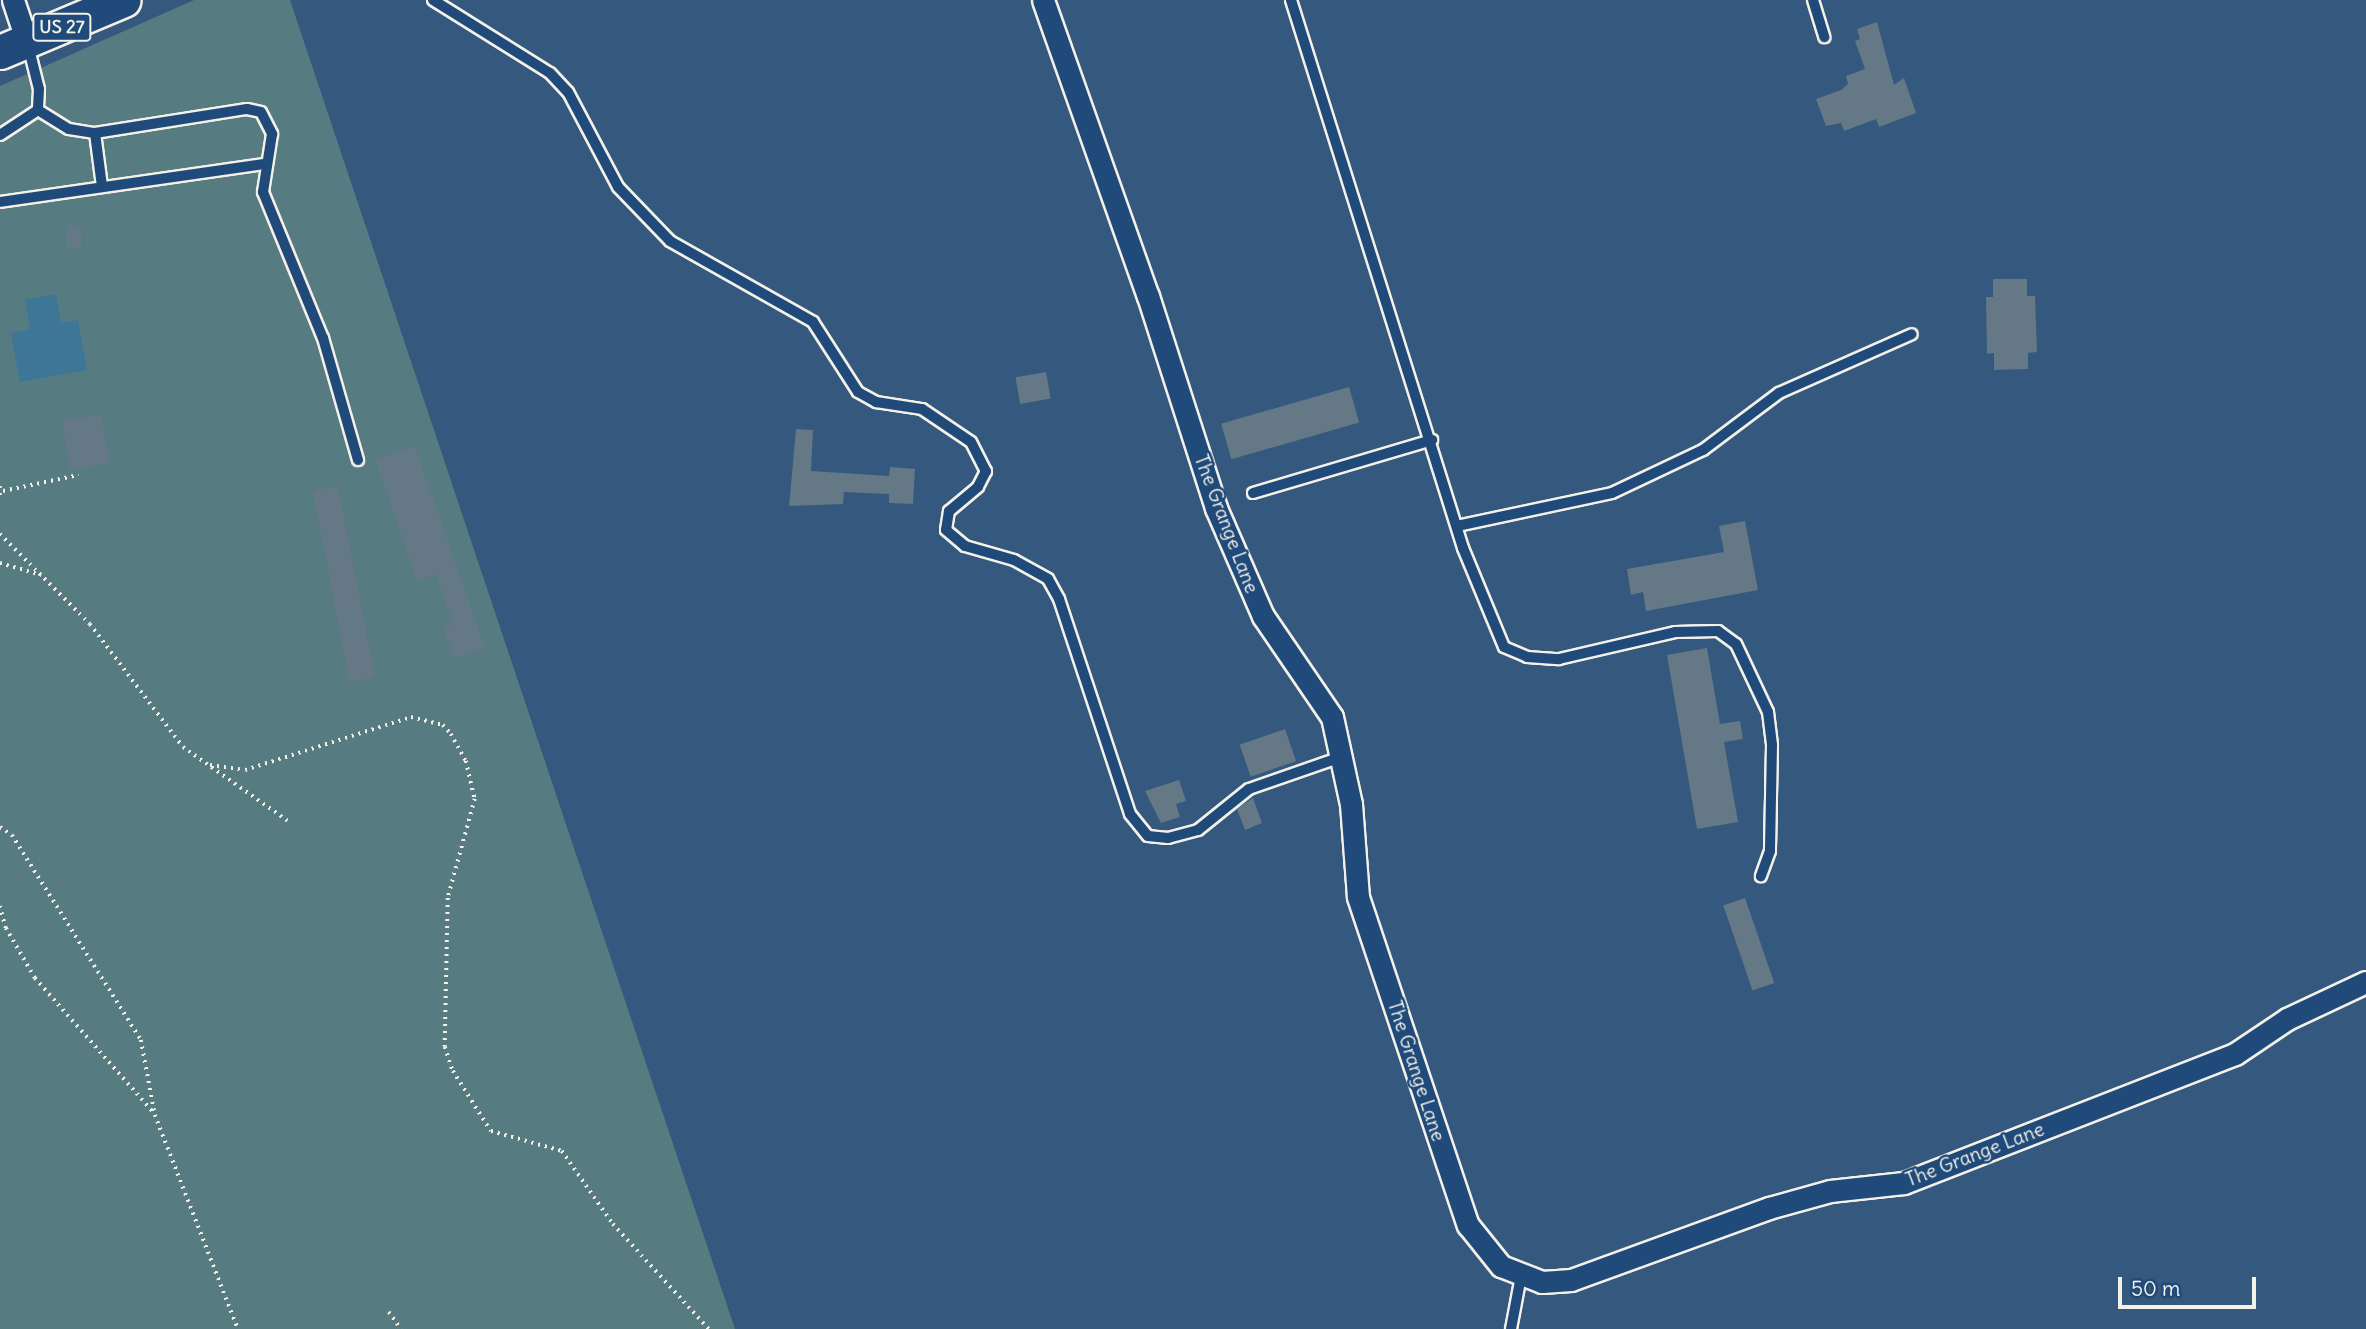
<!DOCTYPE html>
<html>
<head>
<meta charset="utf-8">
<style>
	body { margin:0 }
	#map { position:relative; width:2366px; height:1329px; overflow:hidden; background:#34587e; font-family:Delius,sans-serif }
	div>[style] { position:absolute }
	[style*='--x'] { left:calc(var(--x)*1px); top:calc(var(--y)*1px); width:calc(var(--w)*1px); rotate:calc(var(--a)*1deg) }
	.green>* { inset:0; background:#567b81 }
	.water>* { inset:0; background:#3e7698 }
	.building>* { inset:0; background:#647886; transform-origin:0 0 }
	.path>* { height:3.5px; margin-top:-1.75px; transform-origin:0; background:repeating-linear-gradient(90deg,#f4f1e8 0 2px,transparent 0 7px) }
	.roads { filter:drop-shadow(2px 0 #f4f1e8) drop-shadow(-2px 0 #f4f1e8) drop-shadow(0 2px #f4f1e8) drop-shadow(0 -2px #f4f1e8) }
	.service>* { height:10px; margin:-5px; padding:0 5px; transform-origin:5px; border-radius:5px; background:#1f4a7a }
	.minor>* { height:21px; margin:-10.5px; padding:0 10.5px; transform-origin:10.5px; border-radius:10.5px; background:#1f4a7a }
	.trunk>* { height:33px; margin:-16.5px; padding:0 16.5px; transform-origin:16.5px; border-radius:16.5px; background:#1f4a7a }
	span { translate:-50% -50%; white-space:nowrap; text-align:center; line-height:1.15; -webkit-text-stroke:5px #1f4a7a; paint-order:stroke }
	.shield-label span { padding:2px 5px; background:#1f4a7a; border:2px solid; border-radius:5px; -webkit-text-stroke-width:0 }
	.shield-label { font-size:18px; color:#f4f1e8; font-weight:700 }
	.street-label { font-size:19px; color:#f4f1e8 }
	.scale { position:absolute; left:2118px; top:1277px; width:138px; height:32px; box-sizing:border-box; border:4px solid #f4f1e8; border-top:0; padding-left:9px; font-size:21px; line-height:24px; white-space:nowrap; color:#f4f1e8; -webkit-text-stroke:5px #1f4a7a; paint-order:stroke }
</style>
</head>
<body>
<div id="map">
	<div class="green">
		<div style="clip-path:polygon(194px 0,290px 0,735px 1329px,0 1329px,0 86px)"></div>
	</div>
	<div class="water">
		<div style="clip-path:polygon(56px 294px,61px 323px,78px 320px,87px 370px,20px 382px,11px 333px,30px 329px,25px 300px)"></div>
	</div>
	<div class="building">
		<div style="clip-path:polygon(1877px 22px,1894px 85px,1904px 78px,1916px 113px,1879px 127px,1876px 119px,1844px 131px,1841px 123px,1826px 126px,1816px 99px,1841px 90px,1848px 84px,1846px 76px,1865px 69px,1855px 41px,1860px 39px,1857px 29px)"></div>
		<div style="left:67px;top:226px;width:14px;height:22px"></div>
		<div style="clip-path:polygon(1993px 279px,2027px 279px,2027px 296px,2035px 296px,2037px 352px,2028px 353px,2028px 369px,1994px 370px,1994px 353px,1987px 354px,1986px 297px,1993px 297px)"></div>
		<div style="left:1046px;top:372px;width:27px;height:31px;rotate:80deg"></div>
		<div style="left:1349px;top:387px;width:37px;height:133px;rotate:74deg"></div>
		<div style="left:101px;top:414px;width:50px;height:40px;rotate:80deg"></div>
		<div style="clip-path:polygon(796px 429px,813px 430px,811px 471px,889px 476px,890px 467px,915px 469px,913px 504px,889px 503px,889px 494px,844px 492px,843px 504px,789px 506px)"></div>
		<div style="clip-path:polygon(415px 446px,485px 648px,454px 659px,443px 627px,453px 624px,436px 574px,417px 581px,375px 459px)"></div>
		<div style="left:338px;top:486px;width:195px;height:26px;rotate:79deg"></div>
		<div style="clip-path:polygon(1745px 521px,1758px 590px,1646px 611px,1643px 592px,1631px 595px,1627px 569px,1724px 552px,1719px 526px)"></div>
		<div style="clip-path:polygon(1707px 648px,1720px 724px,1740px 721px,1743px 739px,1724px 742px,1738px 822px,1697px 829px,1667px 655px)"></div>
		<div style="left:1285px;top:729px;width:34px;height:48px;rotate:71deg"></div>
		<div style="clip-path:polygon(1179px 780px,1186px 801px,1176px 804px,1180px 817px,1161px 823px,1145px 791px)"></div>
		<div style="clip-path:polygon(1253px 798px,1262px 823px,1245px 830px,1237px 809px)"></div>
		<div style="left:1745px;top:898px;width:90px;height:23px;rotate:71deg"></div>
	</div>
	<div class="path">
		<div style="--x:0;--y:486;--w:10;--a:90"></div>
		<div style="--x:3;--y:491;--w:77;--a:-12"></div>
		<div style="--x:0;--y:534;--w:127;--a:45"></div>
		<div style="--x:90;--y:624;--w:154;--a:52.9"></div>
		<div style="--x:183;--y:747;--w:128;--a:35.2"></div>
		<div style="--x:0;--y:563;--w:43;--a:16.3"></div>
		<div style="--x:210;--y:765;--w:35;--a:8"></div>
		<div style="--x:245;--y:770;--w:174;--a:-17.7"></div>
		<div style="--x:411;--y:717;--w:33;--a:14"></div>
		<div style="--x:443;--y:725;--w:12;--a:48"></div>
		<div style="--x:451;--y:734;--w:31;--a:61"></div>
		<div style="--x:466;--y:761;--w:39;--a:77"></div>
		<div style="--x:475;--y:799;--w:103;--a:105.3"></div>
		<div style="--x:448;--y:898;--w:149;--a:91.2"></div>
		<div style="--x:445;--y:1047;--w:25;--a:72"></div>
		<div style="--x:453;--y:1071;--w:71;--a:57.7"></div>
		<div style="--x:491;--y:1131;--w:74;--a:15.7"></div>
		<div style="--x:562;--y:1151;--w:89;--a:55.1"></div>
		<div style="--x:613;--y:1224;--w:142;--a:47.6"></div>
		<div style="--x:0;--y:827;--w:14;--a:34"></div>
		<div style="--x:12;--y:835;--w:242;--a:57.8"></div>
		<div style="--x:141;--y:1040;--w:76;--a:79.4"></div>
		<div style="--x:155;--y:1115;--w:230;--a:68.8"></div>
		<div style="--x:0;--y:906;--w:23;--a:75"></div>
		<div style="--x:6;--y:928;--w:58;--a:59.9"></div>
		<div style="--x:35;--y:978;--w:180;--a:48.6"></div>
		<div style="--x:389;--y:1312;--w:21;--a:55"></div>
	</div>
	<div class="roads">
		<div class="service">
			<div style="--x:433;--y:0;--w:138;--a:32"></div>
			<div style="--x:550;--y:73;--w:26;--a:47"></div>
			<div style="--x:568;--y:92;--w:107;--a:62.2"></div>
			<div style="--x:618;--y:187;--w:75;--a:46.1"></div>
			<div style="--x:670;--y:241;--w:164;--a:29.5"></div>
			<div style="--x:813;--y:322;--w:83;--a:57.3"></div>
			<div style="--x:858;--y:392;--w:21;--a:29"></div>
			<div style="--x:876;--y:402;--w:47;--a:8.7"></div>
			<div style="--x:922;--y:409;--w:59;--a:34"></div>
			<div style="--x:971;--y:442;--w:33;--a:63"></div>
			<div style="--x:986;--y:471;--w:18;--a:117"></div>
			<div style="--x:978;--y:487;--w:38;--a:140"></div>
			<div style="--x:949;--y:511;--w:19;--a:99"></div>
			<div style="--x:946;--y:530;--w:25;--a:40"></div>
			<div style="--x:965;--y:546;--w:51;--a:15.9"></div>
			<div style="--x:1014;--y:560;--w:39;--a:29"></div>
			<div style="--x:1048;--y:579;--w:23;--a:61"></div>
			<div style="--x:1059;--y:599;--w:226;--a:71.7"></div>
			<div style="--x:1130;--y:814;--w:28;--a:51"></div>
			<div style="--x:1148;--y:836;--w:20;--a:6"></div>
			<div style="--x:1168;--y:838;--w:31;--a:-15"></div>
			<div style="--x:1198;--y:830;--w:65;--a:-38.8"></div>
			<div style="--x:1249;--y:789;--w:97;--a:-19.2"></div>
			<div style="--x:1291;--y:0;--w:574;--a:72.57"></div>
			<div style="--x:1463;--y:548;--w:107;--a:67.5"></div>
			<div style="--x:1504;--y:647;--w:25;--a:23"></div>
			<div style="--x:1527;--y:657;--w:32;--a:4"></div>
			<div style="--x:1559;--y:659;--w:119;--a:-13.1"></div>
			<div style="--x:1675;--y:632;--w:43;--a:-1.3"></div>
			<div style="--x:1718;--y:631;--w:22;--a:36"></div>
			<div style="--x:1736;--y:644;--w:75;--a:64.8"></div>
			<div style="--x:1768;--y:712;--w:33;--a:83"></div>
			<div style="--x:1772;--y:745;--w:106;--a:91.1"></div>
			<div style="--x:1770;--y:851;--w:27;--a:110"></div>
			<div style="--x:1813;--y:0;--w:39;--a:73"></div>
			<div style="--x:28;--y:45;--w:45;--a:76"></div>
			<div style="--x:39;--y:89;--w:21;--a:93"></div>
			<div style="--x:95;--y:133;--w:53;--a:82.5"></div>
			<div style="--x:0;--y:135;--w:45;--a:-33.3"></div>
			<div style="--x:38;--y:110;--w:36;--a:32"></div>
			<div style="--x:69;--y:129;--w:26;--a:9"></div>
			<div style="--x:95;--y:133;--w:154;--a:-9"></div>
			<div style="--x:247;--y:109;--w:14;--a:12"></div>
			<div style="--x:261;--y:112;--w:25;--a:63"></div>
			<div style="--x:272;--y:134;--w:59;--a:98.8"></div>
			<div style="--x:263;--y:192;--w:158;--a:67.7"></div>
			<div style="--x:323;--y:338;--w:127;--a:74"></div>
			<div style="--x:0;--y:202;--w:267;--a:-8.2"></div>
			<div style="--x:1253;--y:493;--w:187;--a:-16.5"></div>
			<div style="--x:1457;--y:526;--w:158;--a:-12"></div>
			<div style="--x:1612;--y:493;--w:101;--a:-25.3"></div>
			<div style="--x:1703;--y:450;--w:95;--a:-36.9"></div>
			<div style="--x:1779;--y:393;--w:145;--a:-23.9"></div>
			<div style="--x:1511;--y:1329;--w:54;--a:-79.3"></div>
		</div>
		<div class="minor">
			<div style="--x:13;--y:0;--w:44;--a:71.6"></div>
			<div style="--x:1043;--y:0;--w:314;--a:70.5"></div>
			<div style="--x:1148;--y:296;--w:223;--a:72.2"></div>
			<div style="--x:1216;--y:508;--w:118;--a:66.5"></div>
			<div style="--x:1263;--y:616;--w:122;--a:55.7"></div>
			<div style="--x:1332;--y:717;--w:89;--a:77.7"></div>
			<div style="--x:1351;--y:804;--w:93;--a:85.7"></div>
			<div style="--x:1358;--y:897;--w:346;--a:71.5"></div>
			<div style="--x:1468;--y:1225;--w:53;--a:51.2"></div>
			<div style="--x:1501;--y:1266;--w:44;--a:21.3"></div>
			<div style="--x:1542;--y:1282;--w:29;--a:-4"></div>
			<div style="--x:1571;--y:1280;--w:211;--a:-20"></div>
			<div style="--x:1769;--y:1208;--w:63;--a:-15.6"></div>
			<div style="--x:1830;--y:1191;--w:74;--a:-6.2"></div>
			<div style="--x:1904;--y:1183;--w:355;--a:-21.3"></div>
			<div style="--x:2235;--y:1054;--w:63;--a:-33.9"></div>
			<div style="--x:2287;--y:1019;--w:87;--a:-25.1"></div>
		</div>
		<div class="trunk">
			<div style="--x:0;--y:52;--w:134;--a:-22.8"></div>
		</div>
	</div>
	<div class="shield-label">
		<span style="left:62px;top:27px">US 27</span>
	</div>
	<div class="street-label">
		<span style="left:1226px;top:524px;rotate:69deg">The Grange Lane</span>
		<span style="left:1416px;top:1071px;rotate:72deg">The Grange Lane</span>
		<span style="left:1975px;top:1155px;rotate:-21deg">The Grange Lane</span>
	</div>
	<div class="scale">50 m</div>
</div>
</body>
</html>
